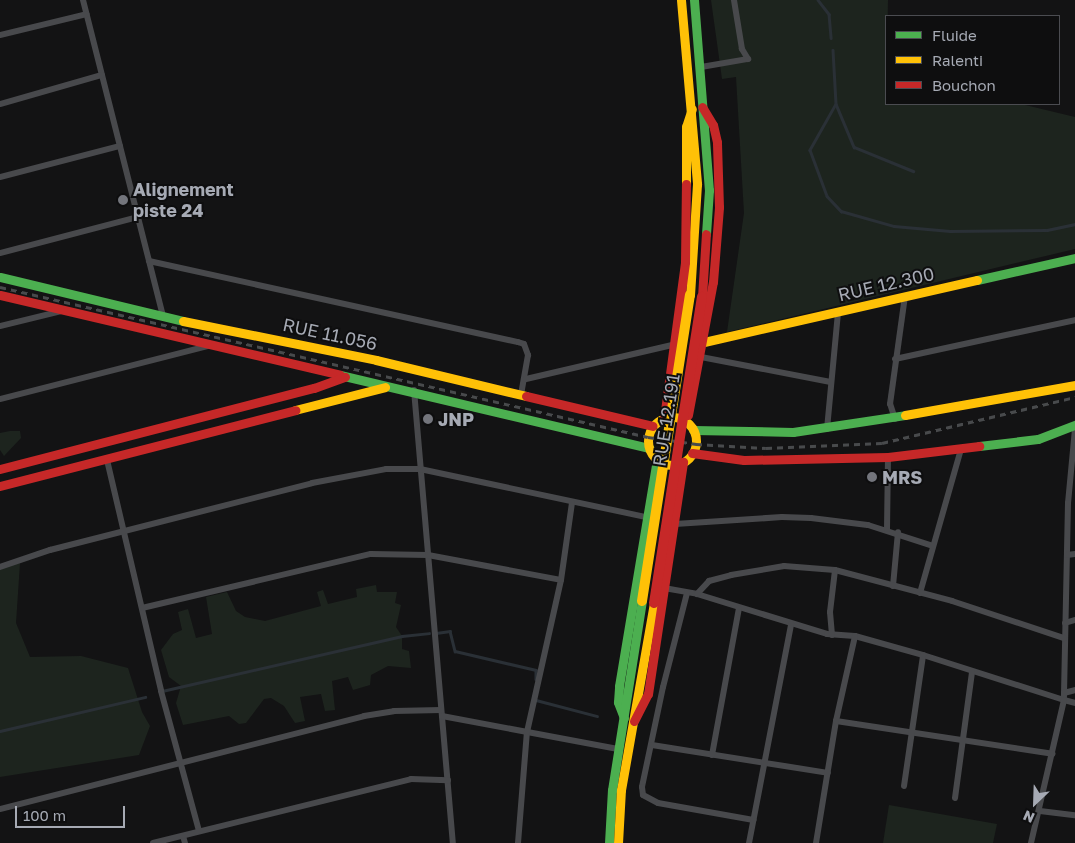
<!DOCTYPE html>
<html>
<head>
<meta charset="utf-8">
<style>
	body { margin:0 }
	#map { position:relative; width:1075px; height:843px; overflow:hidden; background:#131314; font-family:"Golos Text",sans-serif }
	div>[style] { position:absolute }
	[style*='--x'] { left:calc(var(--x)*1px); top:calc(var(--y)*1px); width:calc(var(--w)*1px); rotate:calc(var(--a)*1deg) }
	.green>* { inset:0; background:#1d241e }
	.stream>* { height:2.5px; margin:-1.25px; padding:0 1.25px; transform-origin:1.25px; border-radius:1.25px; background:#2a3036 }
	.street>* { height:6px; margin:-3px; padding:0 3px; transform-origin:3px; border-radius:3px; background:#48494c }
	.fast>* { height:9px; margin:-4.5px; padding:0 4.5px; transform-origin:4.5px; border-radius:4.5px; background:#4caf50 }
	.slow>* { height:9px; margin:-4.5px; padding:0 4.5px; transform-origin:4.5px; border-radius:4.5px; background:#ffc107 }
	.slow>.ring { margin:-4.5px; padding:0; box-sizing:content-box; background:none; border:9px solid #ffc107; border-radius:50% }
	.jam>* { height:9px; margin:-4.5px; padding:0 4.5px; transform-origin:4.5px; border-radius:4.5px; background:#c62828 }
	.rail>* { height:2.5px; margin-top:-1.25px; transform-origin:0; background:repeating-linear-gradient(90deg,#484a4c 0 6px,transparent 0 11px) }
	.slow-bridge>* { height:10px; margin:-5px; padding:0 5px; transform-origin:5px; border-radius:5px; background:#ffc107 }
	.jam-bridge>* { height:10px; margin:-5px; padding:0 5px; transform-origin:5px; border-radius:5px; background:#c62828 }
	.dots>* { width:14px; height:14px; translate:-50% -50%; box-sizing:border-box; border:2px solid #0e0e0f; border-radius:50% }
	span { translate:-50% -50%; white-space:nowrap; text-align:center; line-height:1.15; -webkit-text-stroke:4px #0e0e0f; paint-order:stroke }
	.poi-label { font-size:18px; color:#a6aab4; font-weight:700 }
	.left { translate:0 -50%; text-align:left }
	.street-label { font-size:18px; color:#a6aab4 }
	.legend { position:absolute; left:885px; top:15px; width:175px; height:90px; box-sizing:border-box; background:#0e0e0f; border:1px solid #4b4c51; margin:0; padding:6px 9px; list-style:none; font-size:15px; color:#a6aab4 }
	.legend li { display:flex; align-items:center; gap:10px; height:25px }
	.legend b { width:25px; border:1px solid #4b4c51 }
	.north { position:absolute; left:1010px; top:778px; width:50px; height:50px; -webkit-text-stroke:4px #0e0e0f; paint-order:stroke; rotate:204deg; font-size:14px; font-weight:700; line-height:20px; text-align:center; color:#a6aab4 }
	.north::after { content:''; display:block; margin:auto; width:18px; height:22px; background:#a6aab4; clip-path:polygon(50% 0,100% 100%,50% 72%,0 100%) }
	.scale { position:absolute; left:15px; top:806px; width:110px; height:22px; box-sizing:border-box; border:2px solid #a6aab4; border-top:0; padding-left:6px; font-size:15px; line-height:18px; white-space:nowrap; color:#a6aab4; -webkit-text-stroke:4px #0e0e0f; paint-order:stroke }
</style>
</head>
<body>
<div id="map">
	<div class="green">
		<div style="clip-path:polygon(711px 0,888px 0,886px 104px,1021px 104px,1075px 117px,1075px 249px,727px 332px,744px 213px,736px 77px,722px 79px)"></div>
		<div style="clip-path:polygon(10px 431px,20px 431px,21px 438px,4px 456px,0 450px,0 433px)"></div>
		<div style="clip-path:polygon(20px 563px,16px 623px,30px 657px,81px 656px,128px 668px,142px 712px,150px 726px,139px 755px,0 777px,0 568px)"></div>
		<div style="clip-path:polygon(376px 585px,377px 592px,397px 592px,395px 603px,401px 605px,396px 627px,402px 636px,402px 649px,409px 651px,411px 668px,388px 666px,371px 675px,370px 685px,353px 690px,348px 677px,332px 681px,335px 710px,325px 711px,321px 694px,300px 697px,305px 721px,295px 723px,284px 706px,271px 698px,264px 699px,246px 723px,239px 724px,229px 716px,183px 725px,176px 703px,181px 686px,169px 677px,161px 650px,173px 634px,182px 630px,178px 612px,188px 609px,196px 638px,212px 634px,206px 597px,227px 592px,236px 611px,245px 617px,265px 621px,321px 606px,317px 592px,323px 590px,328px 604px,357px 597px,356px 589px)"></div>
		<div style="clip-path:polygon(889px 805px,997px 824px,993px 843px,883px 843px)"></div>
	</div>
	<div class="stream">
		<div style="--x:818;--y:0;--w:18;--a:52"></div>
		<div style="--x:829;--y:14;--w:24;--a:85"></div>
		<div style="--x:833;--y:50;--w:54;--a:86.8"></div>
		<div style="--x:836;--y:104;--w:53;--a:119.5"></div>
		<div style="--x:810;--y:150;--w:49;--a:69.7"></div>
		<div style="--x:827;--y:196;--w:21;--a:47"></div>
		<div style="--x:841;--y:211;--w:55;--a:15.8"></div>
		<div style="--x:894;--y:226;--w:56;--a:5.1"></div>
		<div style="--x:950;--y:231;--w:97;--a:-0.6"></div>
		<div style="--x:1047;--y:230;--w:29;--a:-12"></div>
		<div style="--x:836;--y:104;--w:47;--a:67.3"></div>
		<div style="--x:854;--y:147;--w:64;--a:22.1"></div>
		<div style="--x:436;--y:633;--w:14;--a:-8"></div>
		<div style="--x:450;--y:631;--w:21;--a:76"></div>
		<div style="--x:455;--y:651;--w:83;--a:13.2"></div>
		<div style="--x:536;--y:670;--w:9;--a:90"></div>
		<div style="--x:162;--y:691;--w:246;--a:-12.9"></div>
		<div style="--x:402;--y:636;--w:27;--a:-6"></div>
		<div style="--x:536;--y:700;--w:63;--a:14.7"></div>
		<div style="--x:0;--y:731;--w:149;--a:-13.2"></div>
	</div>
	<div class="street">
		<div style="--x:83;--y:0;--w:327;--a:75.8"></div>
		<div style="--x:0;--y:35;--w:89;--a:-13.6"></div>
		<div style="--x:701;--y:67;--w:48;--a:-9.7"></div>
		<div style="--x:748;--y:59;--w:12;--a:-121"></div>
		<div style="--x:742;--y:49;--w:50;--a:-99.3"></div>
		<div style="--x:0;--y:104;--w:106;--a:-15.9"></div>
		<div style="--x:0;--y:177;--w:124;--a:-14.5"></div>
		<div style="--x:0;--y:253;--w:143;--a:-14.6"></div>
		<div style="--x:149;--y:261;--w:378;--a:12.4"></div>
		<div style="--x:518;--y:342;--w:6;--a:18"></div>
		<div style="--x:524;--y:344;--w:12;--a:70"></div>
		<div style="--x:528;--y:355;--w:40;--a:100"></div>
		<div style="--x:0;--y:326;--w:64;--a:-13.6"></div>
		<div style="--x:701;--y:357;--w:132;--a:10.9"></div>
		<div style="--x:895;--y:359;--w:184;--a:-12.2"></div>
		<div style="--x:526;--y:379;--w:150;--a:-13.1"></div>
		<div style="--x:414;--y:390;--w:455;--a:85.1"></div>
		<div style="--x:0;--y:399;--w:215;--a:-14.3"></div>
		<div style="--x:895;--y:419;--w:16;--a:-108"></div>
		<div style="--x:890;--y:404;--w:109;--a:-82.1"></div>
		<div style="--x:827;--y:429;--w:118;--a:-84.6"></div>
		<div style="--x:1075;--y:429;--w:74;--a:95.4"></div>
		<div style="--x:1068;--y:503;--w:197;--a:91.2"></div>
		<div style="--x:1064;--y:700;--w:11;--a:15"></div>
		<div style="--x:107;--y:460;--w:237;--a:76.8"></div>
		<div style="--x:161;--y:691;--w:145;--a:74.8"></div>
		<div style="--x:675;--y:524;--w:107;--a:-3.7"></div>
		<div style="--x:782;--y:517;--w:29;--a:2"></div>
		<div style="--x:811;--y:518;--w:57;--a:7"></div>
		<div style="--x:868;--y:525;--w:68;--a:17.9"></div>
		<div style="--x:887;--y:529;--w:72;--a:-89.2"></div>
		<div style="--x:1067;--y:555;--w:8;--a:-7"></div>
		<div style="--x:0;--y:567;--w:53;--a:-18.8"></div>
		<div style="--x:50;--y:550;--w:270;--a:-14.3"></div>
		<div style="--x:312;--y:483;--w:75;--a:-10.7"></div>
		<div style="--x:386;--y:469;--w:34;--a:0"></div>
		<div style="--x:420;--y:469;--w:230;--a:12"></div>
		<div style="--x:893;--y:586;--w:54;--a:-84.7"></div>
		<div style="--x:664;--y:588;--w:34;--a:10"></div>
		<div style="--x:697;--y:594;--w:136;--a:17.1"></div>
		<div style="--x:827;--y:634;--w:28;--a:4"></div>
		<div style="--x:855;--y:636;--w:71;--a:15.6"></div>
		<div style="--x:923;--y:655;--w:148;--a:17.7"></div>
		<div style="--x:1064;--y:700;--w:147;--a:103"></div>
		<div style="--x:687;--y:593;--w:97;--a:104.3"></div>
		<div style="--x:663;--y:687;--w:102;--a:101.9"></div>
		<div style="--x:642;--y:787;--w:8;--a:83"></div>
		<div style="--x:643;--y:795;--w:17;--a:28"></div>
		<div style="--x:658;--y:803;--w:97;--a:10.1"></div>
		<div style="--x:920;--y:593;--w:150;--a:-74.1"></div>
		<div style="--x:697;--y:594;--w:18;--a:-47"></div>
		<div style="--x:709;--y:581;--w:23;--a:-15"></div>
		<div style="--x:731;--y:575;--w:54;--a:-9.6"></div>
		<div style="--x:784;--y:566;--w:51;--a:4.5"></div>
		<div style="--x:835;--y:570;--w:121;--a:14.8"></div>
		<div style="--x:952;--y:601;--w:118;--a:18.3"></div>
		<div style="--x:142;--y:608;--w:235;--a:-13.3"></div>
		<div style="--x:371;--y:554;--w:57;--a:1"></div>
		<div style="--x:428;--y:555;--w:135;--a:10.6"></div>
		<div style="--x:1065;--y:623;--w:10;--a:-17"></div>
		<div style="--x:832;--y:635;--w:23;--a:-95"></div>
		<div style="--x:830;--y:612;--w:42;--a:-83.2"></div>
		<div style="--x:1064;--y:693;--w:11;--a:-15"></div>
		<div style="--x:442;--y:716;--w:179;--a:10.6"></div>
		<div style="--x:836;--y:721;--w:219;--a:8.6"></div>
		<div style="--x:652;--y:745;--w:178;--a:9"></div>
		<div style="--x:712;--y:755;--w:149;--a:-79.6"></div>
		<div style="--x:904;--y:786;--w:132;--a:-81.7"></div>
		<div style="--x:955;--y:798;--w:127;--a:-82.3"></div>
		<div style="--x:0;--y:809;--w:376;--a:-14.3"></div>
		<div style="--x:364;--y:716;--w:30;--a:-9"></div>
		<div style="--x:394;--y:711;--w:47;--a:-1.2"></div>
		<div style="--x:1040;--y:811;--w:35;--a:7"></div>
		<div style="--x:183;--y:836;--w:7;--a:74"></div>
		<div style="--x:153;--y:843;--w:266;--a:-13.9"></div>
		<div style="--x:411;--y:779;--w:37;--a:2"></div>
		<div style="--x:518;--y:843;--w:111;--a:-85.4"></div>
		<div style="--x:527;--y:732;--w:156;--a:-77.4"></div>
		<div style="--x:561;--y:580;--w:78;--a:-81.9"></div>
		<div style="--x:749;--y:843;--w:223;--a:-79.1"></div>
		<div style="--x:816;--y:843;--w:124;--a:-80.7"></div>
		<div style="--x:836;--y:721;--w:87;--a:-77.4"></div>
	</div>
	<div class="fast">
		<div style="--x:694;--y:0;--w:191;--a:85.5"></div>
		<div style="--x:709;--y:190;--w:44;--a:93.9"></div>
		<div style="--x:0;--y:277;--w:188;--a:13.5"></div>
		<div style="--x:977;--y:280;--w:100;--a:-12.7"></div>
		<div style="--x:340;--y:375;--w:318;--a:13.3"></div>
		<div style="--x:693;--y:430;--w:100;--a:1.1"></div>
		<div style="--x:793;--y:432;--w:113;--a:-8.6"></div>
		<div style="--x:979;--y:446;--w:59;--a:-6.8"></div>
		<div style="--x:1038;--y:439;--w:40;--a:-21"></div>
		<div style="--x:624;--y:718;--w:17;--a:-111"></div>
		<div style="--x:618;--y:702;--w:16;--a:-86"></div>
		<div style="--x:619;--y:686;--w:230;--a:-80.5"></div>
		<div style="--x:609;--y:843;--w:53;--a:-86.8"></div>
		<div style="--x:612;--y:790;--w:191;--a:-81"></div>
	</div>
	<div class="slow">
		<div style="--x:681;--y:0;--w:185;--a:85"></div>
		<div style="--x:697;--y:184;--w:111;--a:93.6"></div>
		<div style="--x:686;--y:184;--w:57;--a:-90"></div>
		<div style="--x:686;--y:127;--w:19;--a:-72"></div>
		<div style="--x:183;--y:321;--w:197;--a:11.4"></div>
		<div style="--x:376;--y:360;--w:154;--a:13.5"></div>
		<div style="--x:704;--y:342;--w:280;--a:-12.8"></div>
		<div style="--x:295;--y:410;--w:93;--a:-14.3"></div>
		<div style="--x:905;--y:415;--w:173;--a:-10"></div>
		<div class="ring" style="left:648px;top:417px;width:39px;height:39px"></div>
		<div style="--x:618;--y:843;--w:53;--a:-86.8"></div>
		<div style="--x:621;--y:790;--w:190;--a:-80"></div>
	</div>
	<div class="jam">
		<div style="--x:0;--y:295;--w:349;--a:13.2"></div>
		<div style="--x:702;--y:297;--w:63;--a:-86.4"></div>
		<div style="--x:526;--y:396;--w:130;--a:13.3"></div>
		<div style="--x:688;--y:415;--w:135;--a:-79.4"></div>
		<div style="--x:713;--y:282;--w:75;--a:-85.4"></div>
		<div style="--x:719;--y:207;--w:65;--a:-91.8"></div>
		<div style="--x:717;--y:142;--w:17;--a:-103"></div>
		<div style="--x:713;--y:125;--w:21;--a:-121"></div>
		<div style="--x:664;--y:418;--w:157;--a:-82.3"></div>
		<div style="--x:685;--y:262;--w:78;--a:-89.3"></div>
		<div style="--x:692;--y:453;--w:52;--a:7.7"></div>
		<div style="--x:744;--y:460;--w:144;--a:-1.2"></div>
		<div style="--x:888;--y:457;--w:92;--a:-6.9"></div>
		<div style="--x:0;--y:469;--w:324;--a:-14.5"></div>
		<div style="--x:314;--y:388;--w:33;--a:-20"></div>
		<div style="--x:0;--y:486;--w:305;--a:-14.4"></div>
		<div style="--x:634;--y:721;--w:30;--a:-63"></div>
		<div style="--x:648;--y:694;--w:235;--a:-81.4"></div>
	</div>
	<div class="rail">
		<div style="--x:0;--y:287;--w:665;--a:13.03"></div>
		<div style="--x:648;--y:437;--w:49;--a:8.3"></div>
		<div style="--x:696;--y:444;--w:70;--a:3.3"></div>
		<div style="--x:766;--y:448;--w:116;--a:-2.5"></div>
		<div style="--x:882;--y:443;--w:198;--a:-13.4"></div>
	</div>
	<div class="slow-bridge">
		<div style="--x:642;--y:601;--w:310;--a:-81.1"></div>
	</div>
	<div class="jam-bridge">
		<div style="--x:654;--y:603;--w:310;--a:-81.1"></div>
	</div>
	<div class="dots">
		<div style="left:123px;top:200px;background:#73757c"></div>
		<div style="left:428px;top:419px;background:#73757c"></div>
		<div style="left:872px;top:477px;background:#73757c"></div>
	</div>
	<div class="poi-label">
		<span class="left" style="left:133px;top:200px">Alignement<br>piste 24</span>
		<span class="left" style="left:438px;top:419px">JNP</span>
		<span class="left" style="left:882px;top:477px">MRS</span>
	</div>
	<div class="street-label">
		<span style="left:886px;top:284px;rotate:-13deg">RUE 12.300</span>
		<span style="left:330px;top:334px;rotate:12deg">RUE 11.056</span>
		<span style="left:666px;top:420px;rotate:-81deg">RUE 12.191</span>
	</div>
	<ul class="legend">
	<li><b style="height:6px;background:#4caf50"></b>Fluide</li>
	<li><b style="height:6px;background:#ffc107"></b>Ralenti</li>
	<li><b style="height:6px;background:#c62828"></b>Bouchon</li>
	</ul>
	<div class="north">N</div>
	<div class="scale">100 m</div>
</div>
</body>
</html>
